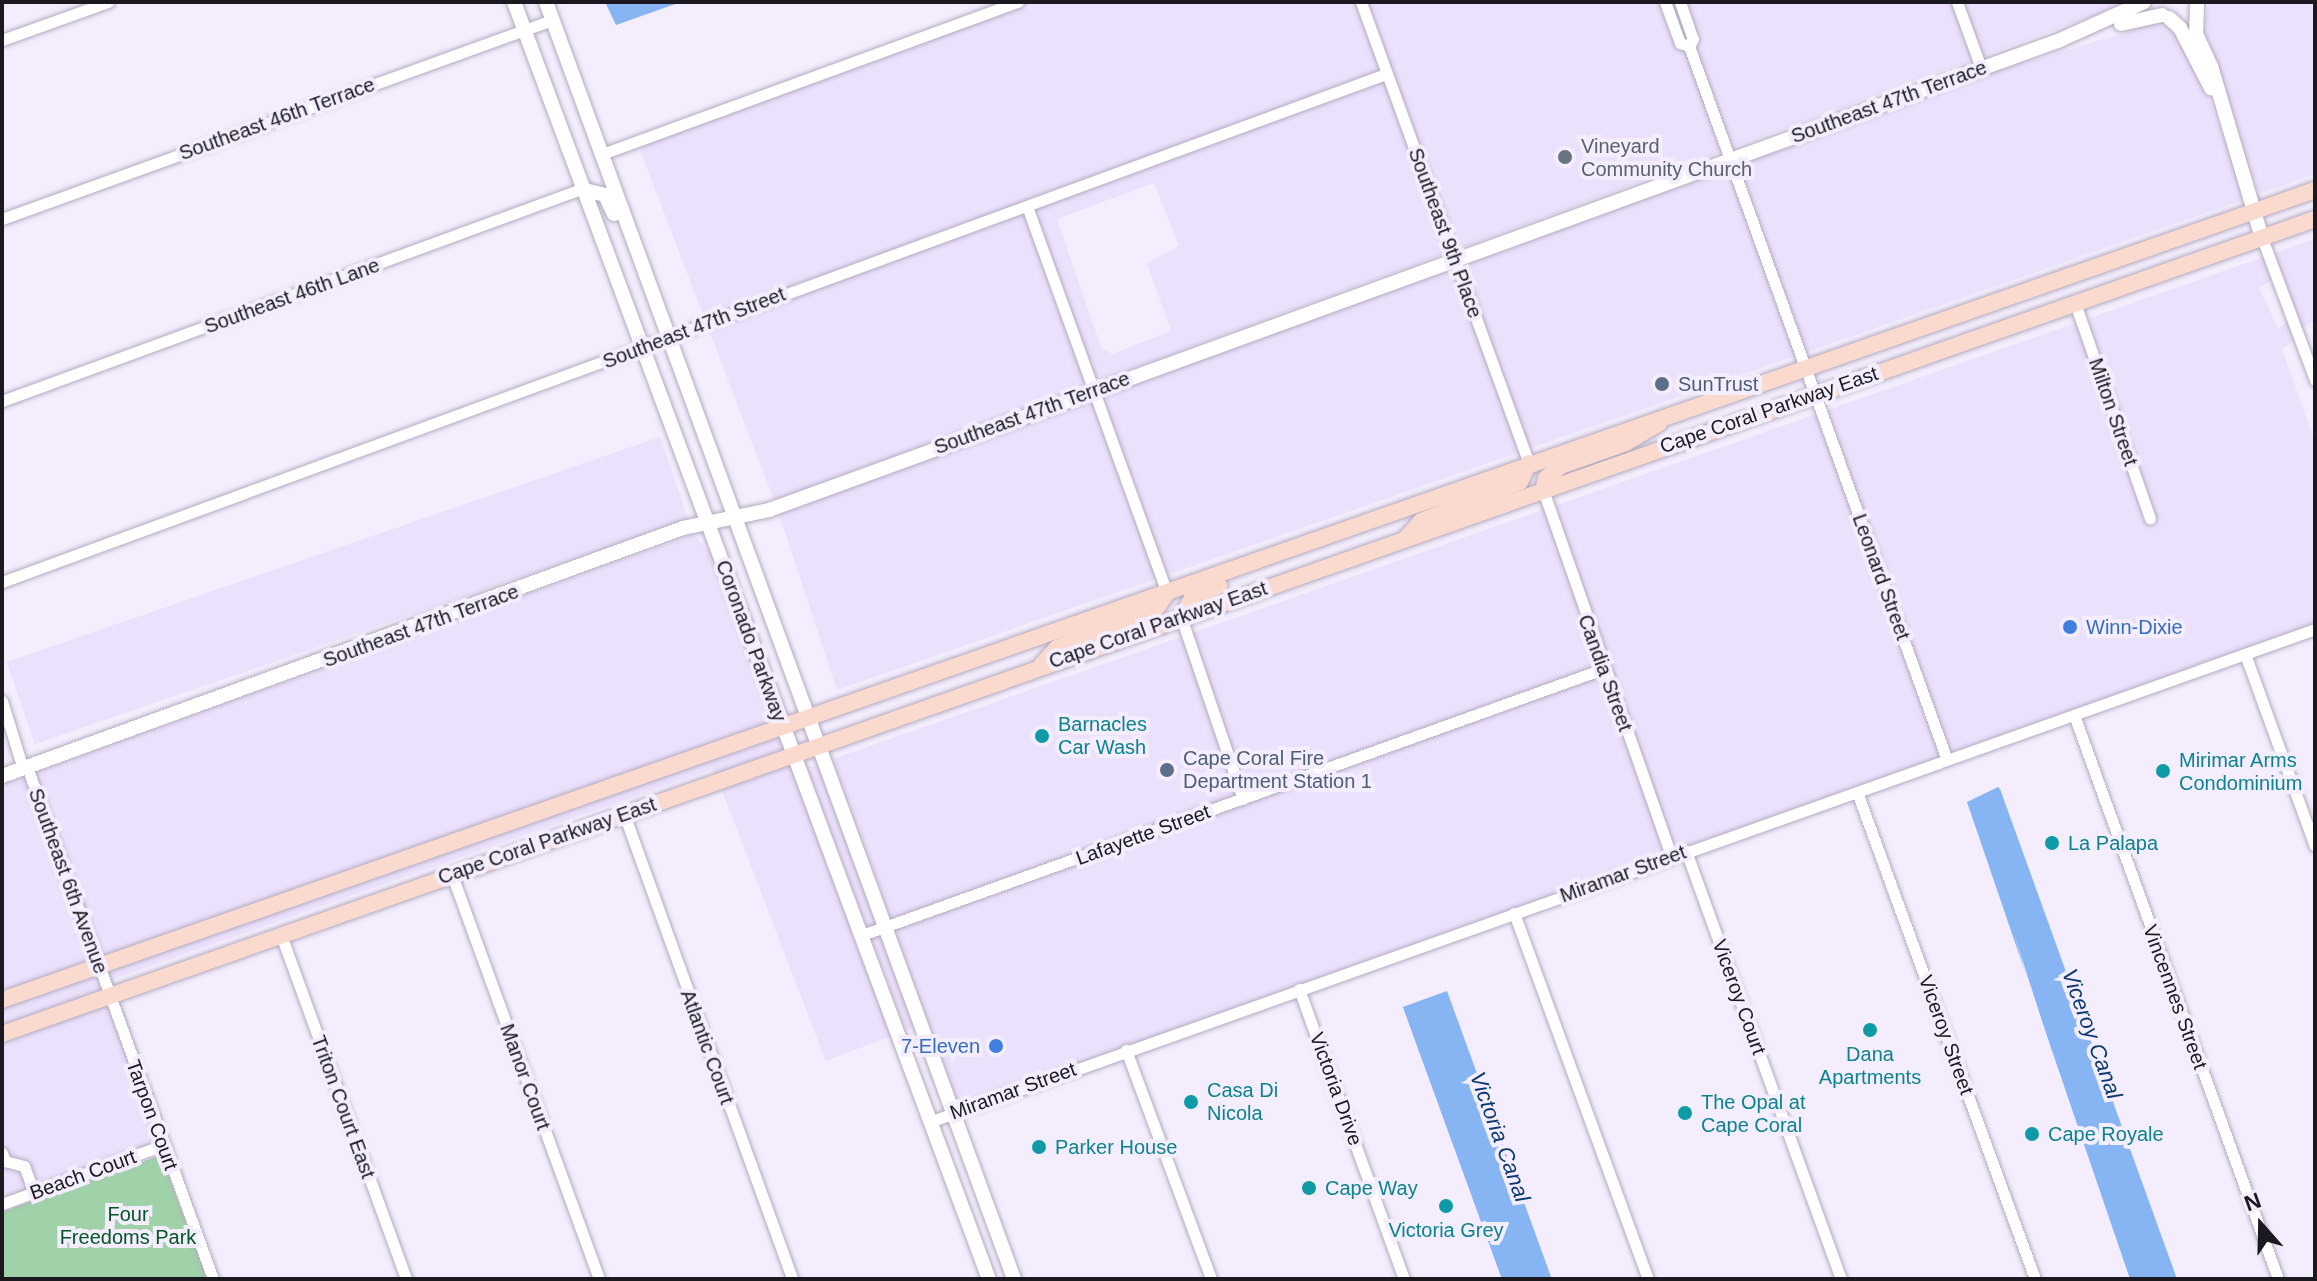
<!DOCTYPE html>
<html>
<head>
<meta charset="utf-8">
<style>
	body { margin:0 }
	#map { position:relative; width:2317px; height:1281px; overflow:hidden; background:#f3edfd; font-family:Arial,sans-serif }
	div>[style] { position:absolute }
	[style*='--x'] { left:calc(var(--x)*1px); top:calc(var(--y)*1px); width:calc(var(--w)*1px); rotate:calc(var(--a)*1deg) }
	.built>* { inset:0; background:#ece1fd; transform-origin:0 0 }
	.green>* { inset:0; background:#a0d2a9 }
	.water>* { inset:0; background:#87b5f4; transform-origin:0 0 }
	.pier>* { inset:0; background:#f3edfd }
	.roads { filter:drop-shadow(0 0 2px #b3abbf) drop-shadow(0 0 2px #b3abbf) }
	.minor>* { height:11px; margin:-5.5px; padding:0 5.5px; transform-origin:5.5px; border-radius:5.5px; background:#fff }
	.tertiary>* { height:14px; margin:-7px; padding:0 7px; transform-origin:7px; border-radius:7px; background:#fff }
	.primary>* { height:16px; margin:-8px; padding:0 8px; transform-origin:8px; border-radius:8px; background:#fadace }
	.dots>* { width:22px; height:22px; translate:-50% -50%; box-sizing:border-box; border:4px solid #f3edfd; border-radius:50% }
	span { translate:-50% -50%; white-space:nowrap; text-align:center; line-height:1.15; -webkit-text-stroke:8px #f3edfd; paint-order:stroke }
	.street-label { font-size:20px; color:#1b181f }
	.worship-label { font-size:20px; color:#5b616d }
	.left { translate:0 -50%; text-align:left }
	.service-label { font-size:20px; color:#4e5e75 }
	.shop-label { font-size:20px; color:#366cbe }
	.right { translate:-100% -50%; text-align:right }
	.culture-label { font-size:20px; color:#0d838f }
	.park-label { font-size:20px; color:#035624 }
	.water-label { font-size:22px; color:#0c3970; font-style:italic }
	.frame { position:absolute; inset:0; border:4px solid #1b181f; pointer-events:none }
	.north { position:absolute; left:2221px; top:1185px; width:80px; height:80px; -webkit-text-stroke:6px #f3edfd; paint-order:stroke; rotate:340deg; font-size:22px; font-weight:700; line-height:32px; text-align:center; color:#1b181f }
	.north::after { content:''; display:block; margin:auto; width:28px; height:36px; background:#1b181f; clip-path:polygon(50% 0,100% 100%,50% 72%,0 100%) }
</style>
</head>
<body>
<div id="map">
	<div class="built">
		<div style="clip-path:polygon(evenodd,1014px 2px,2130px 2px,774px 500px,635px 137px,1014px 2px,1154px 183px,1179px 246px,1147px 263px,1171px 331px,1112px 354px,1101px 347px,1057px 219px,1154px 183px)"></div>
		<div style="clip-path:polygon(2209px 2px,2315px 2px,2315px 174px,2259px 194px,2203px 32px)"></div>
		<div style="clip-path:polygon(2161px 22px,2174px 32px,2209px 98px,2246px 199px,837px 690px,779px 514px,1983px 75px)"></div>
		<div style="clip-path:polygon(evenodd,2315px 239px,2315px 321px,2302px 328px,2315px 364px,2315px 393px,2298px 347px,2292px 342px,2282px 349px,2315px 442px,2315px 630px,963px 1118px,833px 759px,2315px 239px,2274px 280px,2289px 321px,2278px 328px,2259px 287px,2274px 280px)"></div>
		<div style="left:660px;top:437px;width:87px;height:691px;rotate:71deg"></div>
		<div style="clip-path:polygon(694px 534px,710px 553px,774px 723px,2px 992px,2px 785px)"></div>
		<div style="clip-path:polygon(779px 737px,784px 749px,716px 774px,713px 769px,113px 979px,115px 986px,2px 1026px,2px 1008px)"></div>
		<div style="left:790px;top:764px;width:290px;height:73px;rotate:69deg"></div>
		<div style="clip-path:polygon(820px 764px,915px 1026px,906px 1030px,807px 768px)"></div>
		<div style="clip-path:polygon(120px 1000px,170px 1142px,2px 1205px,2px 1042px)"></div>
	</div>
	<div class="green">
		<div style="clip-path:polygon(161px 1155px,207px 1279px,2px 1279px,2px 1212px)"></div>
	</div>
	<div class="water">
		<div style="clip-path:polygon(605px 2px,681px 2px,616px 25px)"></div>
		<div style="clip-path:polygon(1998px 787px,2000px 789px,2177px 1279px,2130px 1279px,1967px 802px)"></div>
		<div style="left:1447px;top:991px;width:306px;height:47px;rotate:70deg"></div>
	</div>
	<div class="pier">
		<div style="clip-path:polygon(2014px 934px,2051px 1049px,2044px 1051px,2045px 1040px)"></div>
	</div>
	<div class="roads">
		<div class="minor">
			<div style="--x:1361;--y:2;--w:491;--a:70"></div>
			<div style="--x:1665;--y:2;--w:44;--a:69.9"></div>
			<div style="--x:1680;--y:43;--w:9;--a:18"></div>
			<div style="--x:1680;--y:2;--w:39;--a:71"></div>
			<div style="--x:1693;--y:39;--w:8;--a:120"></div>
			<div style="--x:1689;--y:46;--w:759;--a:70.13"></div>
			<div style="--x:1957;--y:2;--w:70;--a:70"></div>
			<div style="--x:2;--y:40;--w:113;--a:-19.7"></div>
			<div style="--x:602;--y:154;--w:443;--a:-20.1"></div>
			<div style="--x:1028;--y:209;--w:408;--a:70.1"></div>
			<div style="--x:2;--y:219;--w:585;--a:-19.89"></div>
			<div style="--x:2262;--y:238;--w:152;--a:69.5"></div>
			<div style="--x:2076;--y:306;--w:225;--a:70.8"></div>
			<div style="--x:2;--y:401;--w:617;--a:-20.11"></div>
			<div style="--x:1543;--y:490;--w:388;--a:70.7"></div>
			<div style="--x:2;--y:582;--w:1474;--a:-20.16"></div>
			<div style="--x:1181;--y:617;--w:192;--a:71.2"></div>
			<div style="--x:2245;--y:654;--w:204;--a:70"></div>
			<div style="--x:2;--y:701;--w:71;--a:72.8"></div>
			<div style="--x:2074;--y:715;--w:600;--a:70.11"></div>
			<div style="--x:27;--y:767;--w:545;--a:70.03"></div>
			<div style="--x:1857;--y:792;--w:519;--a:69.92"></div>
			<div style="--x:624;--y:814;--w:494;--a:70.1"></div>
			<div style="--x:1686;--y:851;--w:455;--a:70.1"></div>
			<div style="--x:452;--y:875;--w:430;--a:70"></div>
			<div style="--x:1514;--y:913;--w:390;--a:69.9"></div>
			<div style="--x:281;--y:935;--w:366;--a:70"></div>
			<div style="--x:862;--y:935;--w:787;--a:-19.75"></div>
			<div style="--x:1299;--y:989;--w:308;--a:70.1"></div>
			<div style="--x:1126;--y:1050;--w:244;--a:69.6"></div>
			<div style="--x:932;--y:1121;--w:1468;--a:-19.58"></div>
			<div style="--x:2;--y:1153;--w:9;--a:69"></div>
			<div style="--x:5;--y:1161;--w:20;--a:15"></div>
			<div style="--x:24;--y:1166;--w:28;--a:69"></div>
			<div style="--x:2;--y:1204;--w:171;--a:-20.1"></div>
		</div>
		<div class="tertiary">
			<div style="--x:514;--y:2;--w:1362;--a:69.6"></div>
			<div style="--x:546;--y:2;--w:1360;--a:69.87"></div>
			<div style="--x:2197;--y:6;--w:28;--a:92"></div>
			<div style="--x:2196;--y:34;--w:35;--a:65"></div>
			<div style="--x:2211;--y:66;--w:179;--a:73.5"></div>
			<div style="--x:2169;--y:18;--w:15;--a:42"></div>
			<div style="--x:2180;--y:28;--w:68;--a:62.7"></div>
			<div style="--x:2121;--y:24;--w:42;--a:-12.4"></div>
			<div style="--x:581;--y:189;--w:25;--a:14"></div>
			<div style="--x:605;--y:195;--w:21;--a:65"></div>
			<div style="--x:2;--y:776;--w:725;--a:-20.01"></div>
			<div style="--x:683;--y:528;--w:88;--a:-11.8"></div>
			<div style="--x:769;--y:510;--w:1374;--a:-20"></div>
			<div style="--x:2060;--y:40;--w:92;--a:-24.3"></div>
		</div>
		<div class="primary">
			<div style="--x:1543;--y:490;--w:12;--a:-76"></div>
			<div style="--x:1546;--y:478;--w:19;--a:-39"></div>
			<div style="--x:1561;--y:466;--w:69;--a:-19.5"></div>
			<div style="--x:1626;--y:443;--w:39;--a:-31"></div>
			<div style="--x:1407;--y:537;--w:21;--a:-49"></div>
			<div style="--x:1421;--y:521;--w:106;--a:-21.5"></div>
			<div style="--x:1520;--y:482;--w:21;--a:-65"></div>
			<div style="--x:1181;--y:617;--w:22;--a:-60"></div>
			<div style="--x:1192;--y:598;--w:30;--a:-24"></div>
			<div style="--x:1042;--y:664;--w:22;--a:-47"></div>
			<div style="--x:1057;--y:648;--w:106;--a:-21.5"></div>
			<div style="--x:1156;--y:609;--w:19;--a:-55"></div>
			<div style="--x:2;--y:1000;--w:2451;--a:-19.3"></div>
			<div style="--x:2;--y:1034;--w:2452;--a:-19.41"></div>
		</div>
	</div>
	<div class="dots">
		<div style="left:1565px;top:157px;background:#6b7280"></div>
		<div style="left:1662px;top:384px;background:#5c6f8a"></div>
		<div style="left:2070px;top:627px;background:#3f7fe0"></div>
		<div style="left:1042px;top:736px;background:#0f9aa8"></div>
		<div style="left:1167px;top:770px;background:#5c6f8a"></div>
		<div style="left:2163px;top:771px;background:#0f9aa8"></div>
		<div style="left:2052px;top:843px;background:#0f9aa8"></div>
		<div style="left:1870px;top:1030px;background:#0f9aa8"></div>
		<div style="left:996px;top:1046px;background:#3f7fe0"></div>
		<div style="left:1191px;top:1102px;background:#0f9aa8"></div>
		<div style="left:1685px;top:1113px;background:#0f9aa8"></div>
		<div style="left:2032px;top:1134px;background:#0f9aa8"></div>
		<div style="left:1039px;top:1147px;background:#0f9aa8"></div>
		<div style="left:1309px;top:1188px;background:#0f9aa8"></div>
		<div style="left:1446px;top:1206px;background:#0f9aa8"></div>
	</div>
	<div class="street-label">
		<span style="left:1889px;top:102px;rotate:-20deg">Southeast 47th Terrace</span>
		<span style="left:277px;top:119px;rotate:-20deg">Southeast 46th Terrace</span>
		<span style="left:1445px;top:233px;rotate:70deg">Southeast 9th Place</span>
		<span style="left:292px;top:296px;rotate:-20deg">Southeast 46th Lane</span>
		<span style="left:694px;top:328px;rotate:-21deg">Southeast 47th Street</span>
		<span style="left:1769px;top:410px;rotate:-19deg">Cape Coral Parkway East</span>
		<span style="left:2113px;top:412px;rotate:71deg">Milton Street</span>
		<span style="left:1032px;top:413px;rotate:-20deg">Southeast 47th Terrace</span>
		<span style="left:1881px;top:577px;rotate:70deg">Leonard Street</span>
		<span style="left:1158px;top:625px;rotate:-19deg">Cape Coral Parkway East</span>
		<span style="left:421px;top:626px;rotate:-20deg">Southeast 47th Terrace</span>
		<span style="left:751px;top:641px;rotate:70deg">Coronado Parkway</span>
		<span style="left:1605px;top:673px;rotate:70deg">Candia Street</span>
		<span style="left:1143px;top:835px;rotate:-20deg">Lafayette Street</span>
		<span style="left:547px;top:841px;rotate:-19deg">Cape Coral Parkway East</span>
		<span style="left:1623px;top:874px;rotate:-20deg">Miramar Street</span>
		<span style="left:68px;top:881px;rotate:70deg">Southeast 6th Avenue</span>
		<span style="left:1739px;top:997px;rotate:70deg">Viceroy Court</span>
		<span style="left:2175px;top:997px;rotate:70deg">Vincennes Street</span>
		<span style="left:1946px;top:1035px;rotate:70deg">Viceroy Street</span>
		<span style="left:707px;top:1047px;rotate:70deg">Atlantic Court</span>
		<span style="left:525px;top:1077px;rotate:70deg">Manor Court</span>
		<span style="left:1336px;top:1089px;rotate:70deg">Victoria Drive</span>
		<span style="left:1013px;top:1091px;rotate:-20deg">Miramar Street</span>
		<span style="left:343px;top:1107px;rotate:70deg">Triton Court East</span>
		<span style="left:152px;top:1115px;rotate:70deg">Tarpon Court</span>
		<span style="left:83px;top:1175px;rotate:-20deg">Beach Court</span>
	</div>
	<div class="worship-label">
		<span class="left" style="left:1581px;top:158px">Vineyard<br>Community Church</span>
	</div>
	<div class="service-label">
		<span class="left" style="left:1678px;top:384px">SunTrust</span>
		<span class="left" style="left:1183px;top:770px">Cape Coral Fire<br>Department Station 1</span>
	</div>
	<div class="shop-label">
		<span class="left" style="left:2086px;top:627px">Winn-Dixie</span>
		<span class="right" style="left:980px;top:1046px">7-Eleven</span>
	</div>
	<div class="culture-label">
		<span class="left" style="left:1058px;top:736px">Barnacles<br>Car Wash</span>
		<span class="left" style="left:2179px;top:772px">Mirimar Arms<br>Condominium</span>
		<span class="left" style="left:2068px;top:843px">La Palapa</span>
		<span style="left:1870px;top:1066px">Dana<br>Apartments</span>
		<span class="left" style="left:1207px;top:1102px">Casa Di<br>Nicola</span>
		<span class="left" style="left:1701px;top:1114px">The Opal at<br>Cape Coral</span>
		<span class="left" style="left:2048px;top:1134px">Cape Royale</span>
		<span class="left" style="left:1055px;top:1147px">Parker House</span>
		<span class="left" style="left:1325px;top:1188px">Cape Way</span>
		<span style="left:1446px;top:1230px">Victoria Grey</span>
	</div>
	<div class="park-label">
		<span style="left:128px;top:1226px">Four<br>Freedoms Park</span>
	</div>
	<div class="water-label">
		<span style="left:2092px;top:1034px;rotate:70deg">Viceroy Canal</span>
		<span style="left:1500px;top:1137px;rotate:70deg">Victoria Canal</span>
	</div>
	<div class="frame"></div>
	<div class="north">N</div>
</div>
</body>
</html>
